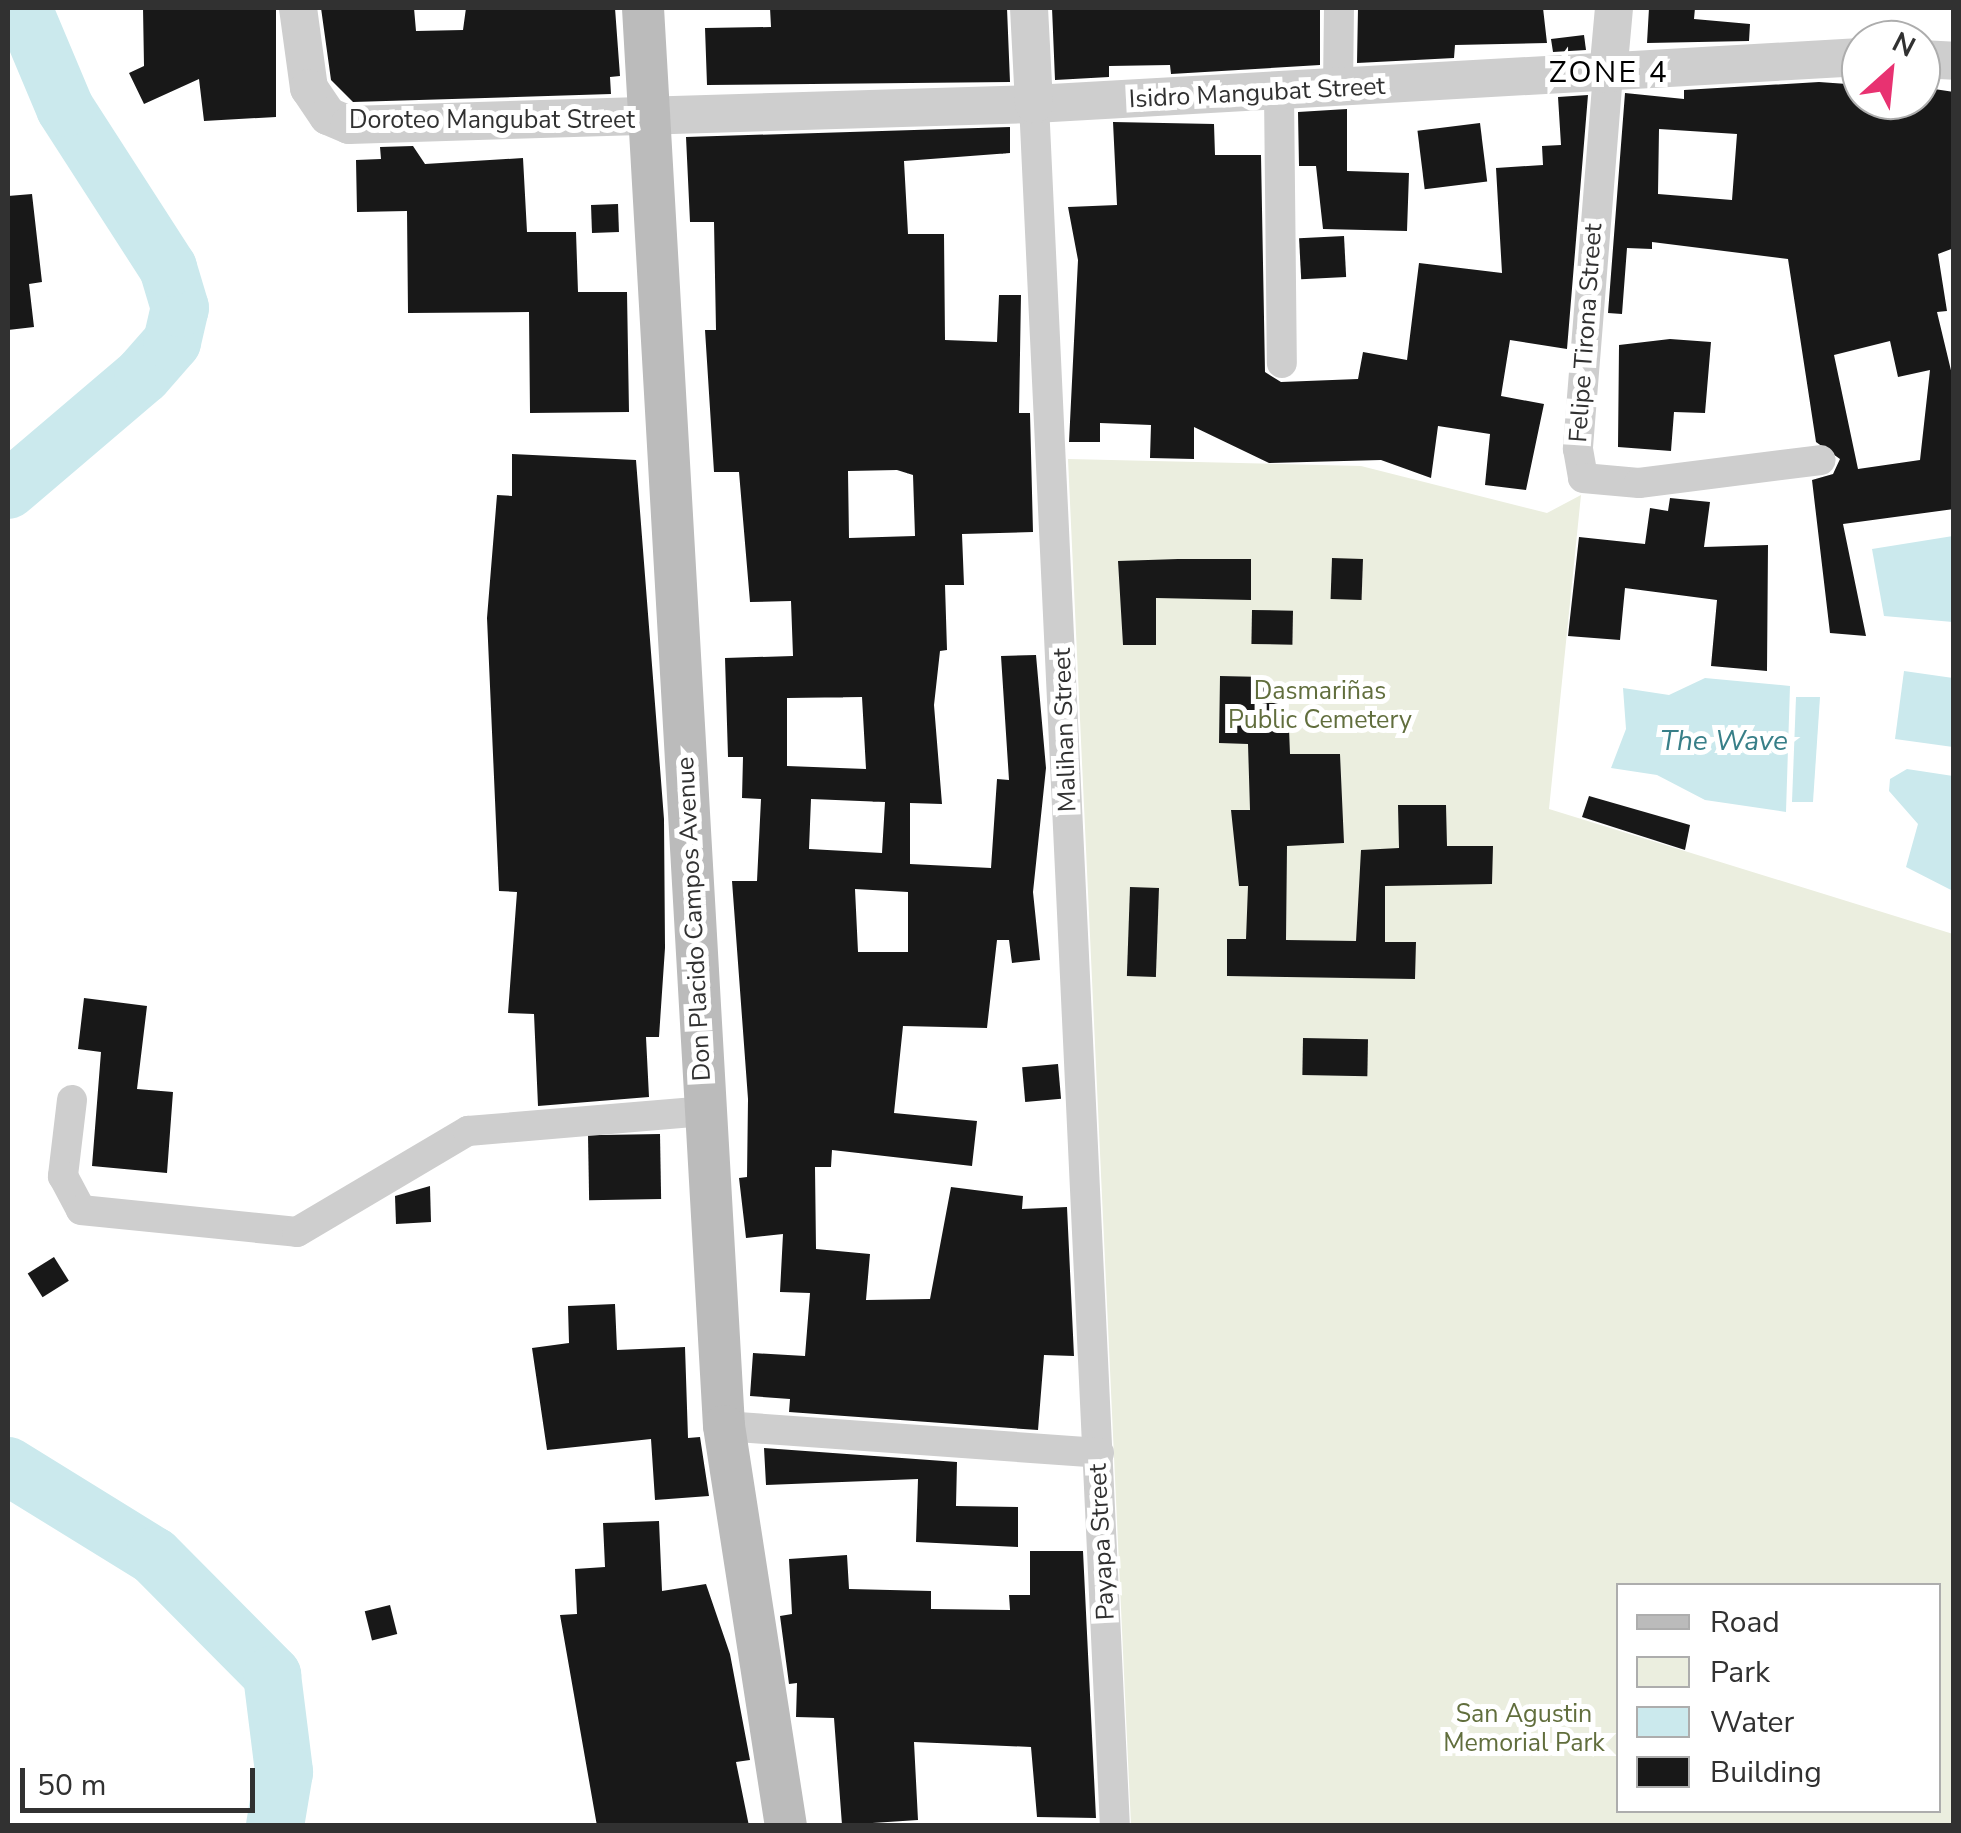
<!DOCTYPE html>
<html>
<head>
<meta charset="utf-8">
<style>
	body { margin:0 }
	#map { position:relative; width:1961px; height:1833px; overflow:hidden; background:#fff; font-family:"Nunito Sans",sans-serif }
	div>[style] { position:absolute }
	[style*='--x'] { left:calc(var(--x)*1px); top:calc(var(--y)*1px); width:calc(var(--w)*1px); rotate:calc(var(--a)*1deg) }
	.green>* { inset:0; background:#ebeedf }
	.water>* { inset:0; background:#cbe9ed }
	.river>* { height:58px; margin:-29px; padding:0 29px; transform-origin:29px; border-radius:29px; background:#cbe9ed }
	.building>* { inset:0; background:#181818; transform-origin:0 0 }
	.minor>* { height:30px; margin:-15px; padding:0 15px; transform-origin:15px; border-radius:15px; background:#cecece }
	.tertiary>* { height:38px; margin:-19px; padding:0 19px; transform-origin:19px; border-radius:19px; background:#cecece }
	.secondary>* { height:42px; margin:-21px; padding:0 21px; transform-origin:21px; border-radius:21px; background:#bbb }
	span { translate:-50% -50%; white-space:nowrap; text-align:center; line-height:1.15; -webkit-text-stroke:10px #fff; paint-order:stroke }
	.street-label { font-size:25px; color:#313131 }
	.park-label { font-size:25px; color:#616e3d }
	.water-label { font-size:28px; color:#387f88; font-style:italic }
	.quarter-label { font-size:30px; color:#000; letter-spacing:2.5px }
	.frame { position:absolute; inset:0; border:10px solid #313131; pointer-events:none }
	.legend { position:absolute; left:1616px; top:1583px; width:325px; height:230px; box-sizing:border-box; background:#fff; border:2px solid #adadad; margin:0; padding:12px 18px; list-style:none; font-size:30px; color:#313131 }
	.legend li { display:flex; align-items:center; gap:20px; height:50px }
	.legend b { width:50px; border:2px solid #adadad }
	.north { position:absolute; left:1841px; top:20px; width:100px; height:100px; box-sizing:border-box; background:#fff; border:2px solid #adadad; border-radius:50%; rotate:27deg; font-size:28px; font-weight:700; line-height:40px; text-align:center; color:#313131 }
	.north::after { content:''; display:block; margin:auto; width:35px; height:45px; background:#e83271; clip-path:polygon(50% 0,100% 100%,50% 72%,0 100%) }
	.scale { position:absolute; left:20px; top:1768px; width:235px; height:45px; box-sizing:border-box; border:5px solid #313131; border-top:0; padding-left:12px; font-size:30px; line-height:35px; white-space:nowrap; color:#313131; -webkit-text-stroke:8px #fff; paint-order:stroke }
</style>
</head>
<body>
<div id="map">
	<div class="green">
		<div style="clip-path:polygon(evenodd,1068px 459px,1361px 466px,1547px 513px,1581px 495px,1549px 809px,1953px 934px,1953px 1825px,1131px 1825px,1068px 459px,1618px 1586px,1938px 1586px,1938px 1810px,1618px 1810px,1618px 1586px)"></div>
	</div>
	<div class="water">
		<div style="clip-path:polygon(1953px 536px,1953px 622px,1884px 616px,1872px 549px)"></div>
		<div style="clip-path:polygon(1904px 671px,1953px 678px,1953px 747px,1895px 739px)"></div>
		<div style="clip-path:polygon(1705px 678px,1790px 686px,1786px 812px,1705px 800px,1657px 775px,1611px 768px,1626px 729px,1623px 688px,1669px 695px)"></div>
		<div style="clip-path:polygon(1796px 697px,1820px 697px,1813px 802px,1792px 802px)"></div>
		<div style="clip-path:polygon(1907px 769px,1953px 776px,1953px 891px,1906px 867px,1918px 824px,1889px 791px,1890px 779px)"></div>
	</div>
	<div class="river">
		<div style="--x:8;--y:490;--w:177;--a:-40.4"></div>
		<div style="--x:143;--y:375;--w:44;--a:-48.7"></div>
		<div style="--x:172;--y:342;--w:35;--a:-77"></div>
		<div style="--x:180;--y:308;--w:42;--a:-106.7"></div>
		<div style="--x:168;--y:268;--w:190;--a:-122.8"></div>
		<div style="--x:65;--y:108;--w:108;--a:-112.8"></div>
		<div style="--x:8;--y:1466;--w:172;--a:31.7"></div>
		<div style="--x:154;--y:1556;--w:168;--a:45.2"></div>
		<div style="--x:272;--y:1675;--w:98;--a:82.9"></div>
		<div style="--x:284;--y:1772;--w:55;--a:99.5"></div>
	</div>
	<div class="building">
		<div style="clip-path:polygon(143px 8px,276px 8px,276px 117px,204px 121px,199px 79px,144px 104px,129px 73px,144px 66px)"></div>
		<div style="clip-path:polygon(321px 8px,414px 8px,416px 31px,463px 30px,466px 8px,615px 8px,620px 76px,610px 77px,611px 94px,353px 102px,331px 80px)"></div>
		<div style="clip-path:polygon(770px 8px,1007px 8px,1010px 82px,707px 85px,705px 28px,771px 27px)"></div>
		<div style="clip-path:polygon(1052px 8px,1320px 8px,1320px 65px,1171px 74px,1170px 65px,1109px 66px,1109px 77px,1055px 80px)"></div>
		<div style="clip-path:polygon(1358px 8px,1543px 8px,1547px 43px,1455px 45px,1454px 58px,1357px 63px)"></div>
		<div style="clip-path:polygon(1649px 8px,1695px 8px,1694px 19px,1750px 24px,1749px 41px,1647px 43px)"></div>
		<div style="clip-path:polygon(1584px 35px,1586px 50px,1553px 52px,1551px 39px)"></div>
		<div style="clip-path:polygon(evenodd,1819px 82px,1861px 85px,1861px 100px,1921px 100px,1921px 87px,1954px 92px,1954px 248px,1938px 254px,1947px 311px,1937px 312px,1954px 383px,1954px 509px,1843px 524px,1866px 636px,1830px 633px,1812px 480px,1833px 474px,1840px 459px,1816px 442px,1788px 259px,1652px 242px,1652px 249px,1627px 248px,1622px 314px,1608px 313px,1625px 93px,1684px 99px,1684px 90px,1819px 82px,1659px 129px,1737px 134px,1732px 200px,1658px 194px,1659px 129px,1819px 82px,1890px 341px,1898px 377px,1930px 370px,1920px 460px,1858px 469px,1834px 355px,1890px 341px)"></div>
		<div style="clip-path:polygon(1588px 95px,1567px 349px,1510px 340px,1501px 396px,1544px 404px,1526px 490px,1485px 485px,1490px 434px,1438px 426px,1431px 478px,1381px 460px,1269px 463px,1194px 427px,1194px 459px,1150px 458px,1151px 425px,1100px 423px,1100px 442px,1069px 442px,1078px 260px,1068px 207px,1117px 205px,1113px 122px,1214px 124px,1215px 155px,1261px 155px,1265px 372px,1281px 382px,1358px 379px,1363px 352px,1407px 360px,1419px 263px,1502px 273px,1496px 168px,1543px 165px,1542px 146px,1561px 145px,1558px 97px)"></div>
		<div style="clip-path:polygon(1347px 109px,1347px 171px,1409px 173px,1407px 231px,1323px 229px,1316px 166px,1299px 166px,1298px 112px)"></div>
		<div style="left:1480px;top:123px;width:59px;height:63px;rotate:83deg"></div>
		<div style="clip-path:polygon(evenodd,1010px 127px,1010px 153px,904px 161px,908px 234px,944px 234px,945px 340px,997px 342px,999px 295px,1021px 295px,1019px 413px,1030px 413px,1033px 532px,962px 534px,964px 585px,945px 585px,947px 650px,940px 651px,934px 705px,942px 804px,910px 803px,910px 864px,991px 868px,997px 779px,1009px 780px,1001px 656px,1036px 655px,1046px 768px,1033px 892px,1040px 960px,1012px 963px,1009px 940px,997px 940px,987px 1028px,903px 1026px,894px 1113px,977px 1121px,972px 1166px,832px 1150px,831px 1167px,815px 1167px,816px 1249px,870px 1254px,866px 1300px,930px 1299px,951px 1187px,1023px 1196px,1022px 1209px,1067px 1207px,1074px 1356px,1044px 1355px,1038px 1430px,789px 1412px,790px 1399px,750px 1396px,753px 1353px,805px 1356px,810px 1293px,780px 1292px,783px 1234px,746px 1238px,739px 1178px,747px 1177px,748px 1099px,732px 881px,757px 881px,761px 799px,742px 798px,743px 757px,728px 757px,725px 658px,793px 656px,791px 601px,750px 602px,739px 472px,714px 472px,705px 330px,716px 330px,714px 222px,690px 222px,686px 137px,1010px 127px,897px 470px,913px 475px,915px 536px,849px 538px,848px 471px,897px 470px,1010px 127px,862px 697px,866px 769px,787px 766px,787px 698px,862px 697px,1010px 127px,811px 799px,885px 802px,882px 853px,809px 849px,811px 799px,1010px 127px,855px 889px,908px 892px,908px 952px,858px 952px,855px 889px)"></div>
		<div style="clip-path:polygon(413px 146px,425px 164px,523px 158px,527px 232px,576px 232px,578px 292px,627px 292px,629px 412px,530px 413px,529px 312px,408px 313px,407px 211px,357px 212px,356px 160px,381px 159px,380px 147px)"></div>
		<div style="clip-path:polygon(32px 194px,42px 282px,29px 284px,34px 327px,8px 330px,8px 196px)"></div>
		<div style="left:618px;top:204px;width:28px;height:27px;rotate:88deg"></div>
		<div style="left:1344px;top:236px;width:41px;height:45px;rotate:87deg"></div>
		<div style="clip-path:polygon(1670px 339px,1711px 342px,1705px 413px,1674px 412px,1671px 451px,1618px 447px,1619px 345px)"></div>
		<div style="clip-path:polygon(512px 454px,636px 460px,664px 819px,665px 948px,659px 1037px,646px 1037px,649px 1097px,538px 1106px,534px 1014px,508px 1013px,517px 892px,499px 891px,487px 618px,497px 495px,512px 496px)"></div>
		<div style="clip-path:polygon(1670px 498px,1710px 502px,1704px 547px,1768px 545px,1767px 671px,1711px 666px,1717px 600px,1625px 588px,1620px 640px,1568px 636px,1579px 537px,1645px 544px,1650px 508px,1668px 511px)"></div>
		<div style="left:1332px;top:558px;width:31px;height:41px;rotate:2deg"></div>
		<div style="clip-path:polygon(1178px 559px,1251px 559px,1251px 600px,1156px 598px,1156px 645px,1123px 645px,1118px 561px)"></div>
		<div style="left:1252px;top:610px;width:41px;height:34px;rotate:1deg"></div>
		<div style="clip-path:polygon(1220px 676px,1265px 677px,1265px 703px,1288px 703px,1290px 754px,1340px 754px,1344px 843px,1287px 846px,1286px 940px,1356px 941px,1361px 850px,1399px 848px,1398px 805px,1446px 805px,1447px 846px,1493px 846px,1492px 884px,1385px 886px,1385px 942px,1416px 942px,1415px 979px,1227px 976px,1227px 939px,1246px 939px,1248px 886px,1239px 886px,1231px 810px,1250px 810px,1248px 744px,1219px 743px)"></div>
		<div style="clip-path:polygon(1589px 796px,1690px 825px,1685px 850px,1582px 817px)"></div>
		<div style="left:1130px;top:887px;width:29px;height:89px;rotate:2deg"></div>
		<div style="clip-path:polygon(84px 998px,147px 1006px,137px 1089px,173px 1092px,167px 1173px,92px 1166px,101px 1052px,78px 1049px)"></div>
		<div style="left:1303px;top:1038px;width:65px;height:37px;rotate:1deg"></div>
		<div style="left:1058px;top:1064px;width:35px;height:36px;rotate:85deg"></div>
		<div style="left:660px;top:1134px;width:65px;height:72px;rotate:89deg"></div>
		<div style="clip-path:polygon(430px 1186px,431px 1222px,396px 1224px,395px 1196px)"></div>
		<div style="left:54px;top:1257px;width:28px;height:31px;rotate:58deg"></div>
		<div style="clip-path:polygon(615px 1304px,617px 1350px,685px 1347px,688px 1438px,700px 1437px,709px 1496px,655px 1500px,651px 1439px,547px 1450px,532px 1348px,569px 1343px,568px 1306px)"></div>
		<div style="clip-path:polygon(764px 1448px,957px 1462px,956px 1506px,1018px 1507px,1018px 1547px,916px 1542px,918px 1479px,766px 1485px)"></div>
		<div style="clip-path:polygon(659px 1521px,662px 1591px,706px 1584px,730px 1654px,750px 1760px,736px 1762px,749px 1826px,597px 1826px,560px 1615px,577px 1614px,575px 1569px,605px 1567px,603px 1523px)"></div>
		<div style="clip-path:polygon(1030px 1551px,1083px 1551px,1096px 1818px,1037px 1817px,1031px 1747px,914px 1742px,918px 1820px,842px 1825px,834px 1718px,796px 1717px,797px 1683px,789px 1684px,780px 1616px,792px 1614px,789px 1559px,847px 1555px,849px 1589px,931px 1591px,931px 1609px,1010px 1610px,1009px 1595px,1030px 1595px)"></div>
		<div style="left:390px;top:1605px;width:30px;height:26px;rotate:76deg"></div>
	</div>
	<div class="minor">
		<div style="--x:1608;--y:74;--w:376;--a:94.6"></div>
		<div style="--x:1578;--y:449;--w:29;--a:80"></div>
		<div style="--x:1583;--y:478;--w:56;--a:5.1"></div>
		<div style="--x:1639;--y:483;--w:183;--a:-7.2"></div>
		<div style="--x:1338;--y:89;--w:81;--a:-89.3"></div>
		<div style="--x:1279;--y:92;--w:271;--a:89.4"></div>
		<div style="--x:1034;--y:104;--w:1724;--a:87.31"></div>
		<div style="--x:72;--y:1100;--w:77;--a:96.8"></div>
		<div style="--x:63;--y:1176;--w:38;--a:62"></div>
		<div style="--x:81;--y:1210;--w:217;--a:5.8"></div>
		<div style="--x:297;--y:1232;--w:199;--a:-30.6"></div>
		<div style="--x:468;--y:1131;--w:237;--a:-4.8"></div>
		<div style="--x:724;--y:1426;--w:376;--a:4.1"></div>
	</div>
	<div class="tertiary">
		<div style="--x:298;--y:8;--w:81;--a:82.2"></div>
		<div style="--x:309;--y:88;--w:34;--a:56"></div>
		<div style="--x:328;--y:116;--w:23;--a:23"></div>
		<div style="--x:349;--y:125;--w:685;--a:-1.76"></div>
		<div style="--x:1034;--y:104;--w:828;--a:-3.25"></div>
		<div style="--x:1029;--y:8;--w:96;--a:87"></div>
		<div style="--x:1921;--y:59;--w:33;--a:3"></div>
		<div style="--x:1608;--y:74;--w:66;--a:-84.8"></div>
	</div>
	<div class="secondary">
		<div style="--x:643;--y:8;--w:1420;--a:86.73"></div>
		<div style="--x:724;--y:1426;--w:405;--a:81.2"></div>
	</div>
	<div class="street-label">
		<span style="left:1257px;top:93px;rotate:-3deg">Isidro Mangubat Street</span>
		<span style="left:492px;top:120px">Doroteo Mangubat Street</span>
		<span style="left:1586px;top:333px;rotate:-86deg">Felipe Tirona Street</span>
		<span style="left:1065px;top:730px;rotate:-92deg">Malihan Street</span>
		<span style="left:694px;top:919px;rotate:-93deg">Don Placido Campos Avenue</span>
		<span style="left:1102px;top:1542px;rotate:-93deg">Payapa Street</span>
	</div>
	<div class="park-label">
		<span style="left:1320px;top:706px">Dasmariñas<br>Public Cemetery</span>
		<span style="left:1524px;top:1729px">San Agustin<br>Memorial Park</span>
	</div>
	<div class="water-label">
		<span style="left:1724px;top:741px">The Wave</span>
	</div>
	<div class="quarter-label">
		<span style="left:1609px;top:73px">ZONE 4</span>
	</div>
	<div class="frame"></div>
	<ul class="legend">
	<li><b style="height:12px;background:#bbb"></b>Road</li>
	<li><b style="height:28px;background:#ebeedf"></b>Park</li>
	<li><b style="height:28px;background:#cbe9ed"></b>Water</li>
	<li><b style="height:28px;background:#181818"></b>Building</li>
	</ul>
	<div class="north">N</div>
	<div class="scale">50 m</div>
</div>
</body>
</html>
